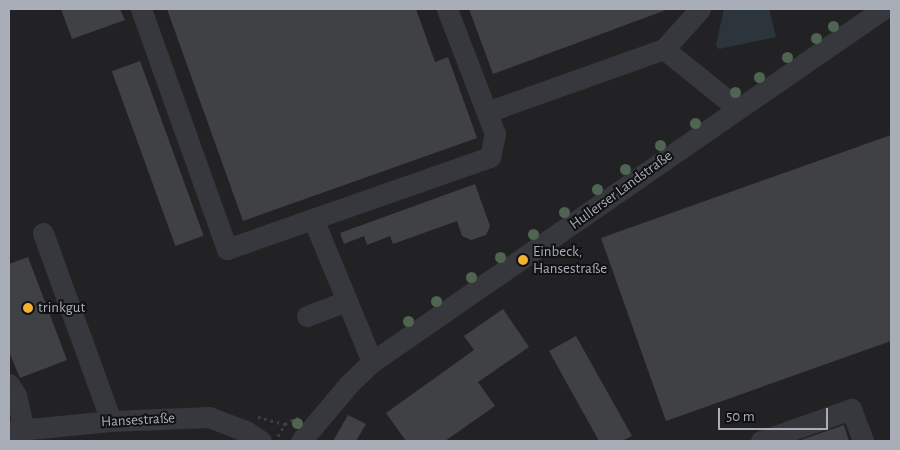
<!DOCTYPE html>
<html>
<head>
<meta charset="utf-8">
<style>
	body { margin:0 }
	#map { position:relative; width:900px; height:450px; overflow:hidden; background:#161618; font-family:"Alegreya Sans",sans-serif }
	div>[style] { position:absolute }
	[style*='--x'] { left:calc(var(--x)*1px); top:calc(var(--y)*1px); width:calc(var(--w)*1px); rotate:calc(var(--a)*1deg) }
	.built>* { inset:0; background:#222225; transform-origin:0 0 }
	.water>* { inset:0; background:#2c353c }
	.building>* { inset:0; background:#404145; transform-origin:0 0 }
	.path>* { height:2.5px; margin-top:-1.25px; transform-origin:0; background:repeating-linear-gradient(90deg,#3d3f44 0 2.5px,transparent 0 6.5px) }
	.minor>* { height:21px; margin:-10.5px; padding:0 10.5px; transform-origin:10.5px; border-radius:10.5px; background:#37383d }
	.trees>* { width:11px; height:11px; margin:-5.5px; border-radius:50%; background:#506452 }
	.dots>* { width:14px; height:14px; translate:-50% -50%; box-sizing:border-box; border:2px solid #111113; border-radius:50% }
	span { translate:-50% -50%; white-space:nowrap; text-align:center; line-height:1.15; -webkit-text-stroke:4px #111113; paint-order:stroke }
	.street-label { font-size:15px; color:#a8adb8 }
	.poi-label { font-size:15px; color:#a8adb8 }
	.left { translate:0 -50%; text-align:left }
	.frame { position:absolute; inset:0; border:10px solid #a8adb8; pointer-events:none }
	.scale { position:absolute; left:718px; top:408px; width:110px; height:22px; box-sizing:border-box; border:2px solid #a8adb8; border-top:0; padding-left:6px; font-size:15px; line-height:18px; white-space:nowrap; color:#a8adb8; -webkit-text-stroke:4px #111113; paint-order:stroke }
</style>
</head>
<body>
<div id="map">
	<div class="built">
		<div style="left:9px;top:9px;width:882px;height:432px"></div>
	</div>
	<div class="water">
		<div style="clip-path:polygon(724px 9px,769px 9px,776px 37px,719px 49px,716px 45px)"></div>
	</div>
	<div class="building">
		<div style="clip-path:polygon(61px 9px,120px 9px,125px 20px,72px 39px)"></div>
		<div style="clip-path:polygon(167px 9px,416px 9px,435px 62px,448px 57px,477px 138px,243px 221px)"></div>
		<div style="clip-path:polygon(469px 9px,666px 9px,666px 10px,493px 74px)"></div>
		<div style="left:140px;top:61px;width:186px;height:30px;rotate:70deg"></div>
		<div style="clip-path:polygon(891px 135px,891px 341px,666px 421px,601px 238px)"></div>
		<div style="clip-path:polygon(475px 184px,490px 226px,486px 235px,471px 240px,462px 236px,457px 221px,393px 244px,390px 236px,367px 245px,364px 236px,344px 244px,340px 233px)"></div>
		<div style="clip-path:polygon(28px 257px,67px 360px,20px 378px,9px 352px,9px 264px)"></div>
		<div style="clip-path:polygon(503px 309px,529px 347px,478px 382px,495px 406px,445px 441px,406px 441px,386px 413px,474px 350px,464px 336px)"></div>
		<div style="clip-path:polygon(576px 336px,632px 436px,622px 441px,599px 441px,549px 351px)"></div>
		<div style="clip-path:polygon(348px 415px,366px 424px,356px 441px,333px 441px)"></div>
		<div style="clip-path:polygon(844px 425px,849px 441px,798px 441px)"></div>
	</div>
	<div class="path">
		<div style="--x:258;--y:417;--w:28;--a:15"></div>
		<div style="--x:278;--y:436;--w:14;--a:-60"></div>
		<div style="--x:285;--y:424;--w:14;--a:-30"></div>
	</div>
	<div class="minor">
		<div style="--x:141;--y:9;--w:255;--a:70.3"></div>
		<div style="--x:227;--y:249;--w:279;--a:-19.3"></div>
		<div style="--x:490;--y:157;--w:24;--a:-78"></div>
		<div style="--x:495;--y:134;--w:134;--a:-111"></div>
		<div style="--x:664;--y:49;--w:92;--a:38.9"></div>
		<div style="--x:487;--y:112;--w:188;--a:-19.6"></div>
		<div style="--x:664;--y:49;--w:54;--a:-48"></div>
		<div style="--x:314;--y:221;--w:152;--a:67.6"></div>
		<div style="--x:43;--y:233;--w:200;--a:70.1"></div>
		<div style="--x:307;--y:316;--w:42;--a:-21"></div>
		<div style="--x:9;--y:384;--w:13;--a:58"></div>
		<div style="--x:16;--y:395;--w:36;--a:77"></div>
		<div style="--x:9;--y:431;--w:102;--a:-5.6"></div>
		<div style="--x:111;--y:421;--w:98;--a:-2.3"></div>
		<div style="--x:209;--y:417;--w:40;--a:21"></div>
		<div style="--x:246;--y:431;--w:18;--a:34"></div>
		<div style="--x:301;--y:441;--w:75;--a:-49.9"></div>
		<div style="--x:349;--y:384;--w:32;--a:-44"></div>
		<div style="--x:372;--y:362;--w:621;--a:-34.64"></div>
		<div style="--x:761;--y:441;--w:96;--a:-19.6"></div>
		<div style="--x:851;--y:409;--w:34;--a:69"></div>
	</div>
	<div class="trees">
		<div style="left:833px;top:26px"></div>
		<div style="left:816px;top:38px"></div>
		<div style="left:787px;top:57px"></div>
		<div style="left:759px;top:77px"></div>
		<div style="left:735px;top:92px"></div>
		<div style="left:695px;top:123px"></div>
		<div style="left:660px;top:145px"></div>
		<div style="left:625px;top:169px"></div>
		<div style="left:597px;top:189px"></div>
		<div style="left:564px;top:212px"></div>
		<div style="left:533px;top:234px"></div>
		<div style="left:500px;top:257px"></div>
		<div style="left:471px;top:277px"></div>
		<div style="left:436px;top:301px"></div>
		<div style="left:408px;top:321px"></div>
		<div style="left:297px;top:423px"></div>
	</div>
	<div class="dots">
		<div style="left:523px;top:260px;background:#f2b134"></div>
		<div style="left:28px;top:308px;background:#f2b134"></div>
	</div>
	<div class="street-label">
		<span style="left:621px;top:190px;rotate:-36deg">Hullerser Landstraße</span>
		<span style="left:138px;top:420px;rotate:-3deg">Hansestraße</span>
	</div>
	<div class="poi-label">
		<span class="left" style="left:533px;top:260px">Einbeck,<br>Hansestraße</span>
		<span class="left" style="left:38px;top:308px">trinkgut</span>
	</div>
	<div class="frame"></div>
	<div class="scale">50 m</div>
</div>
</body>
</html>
